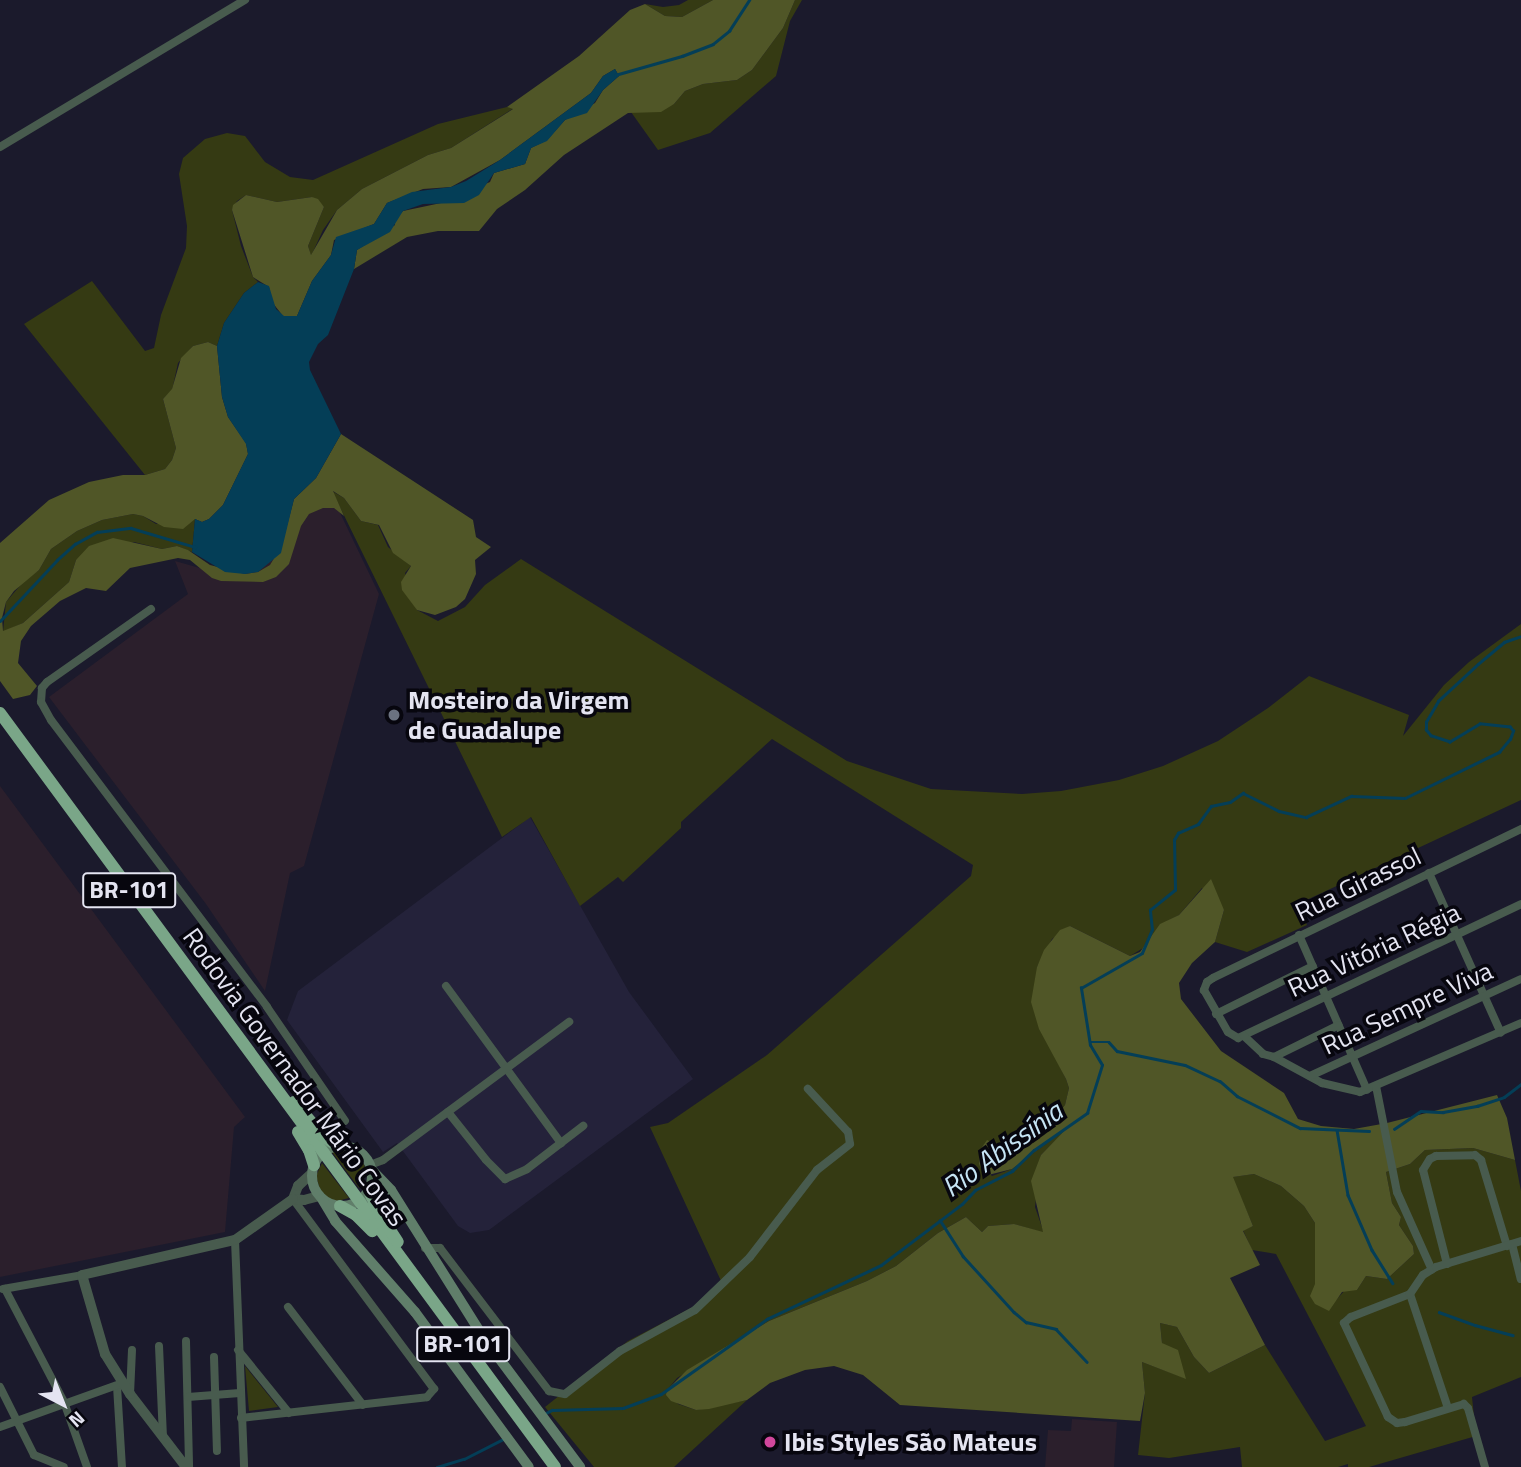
<!DOCTYPE html>
<html>
<head>
<meta charset="utf-8">
<style>
	body { margin:0 }
	#map { position:relative; width:1521px; height:1467px; overflow:hidden; background:#1b1a2c; font-family:"Titillium Web",sans-serif }
	div>[style] { position:absolute }
	[style*='--x'] { left:calc(var(--x)*1px); top:calc(var(--y)*1px); width:calc(var(--w)*1px); rotate:calc(var(--a)*1deg) }
	.built>* { inset:0; background:#24223a }
	.industrial>* { inset:0; background:#2b1f2c }
	.green>* { inset:0; background:#353a13 }
	.forest>* { inset:0; background:#505627 }
	.water>* { inset:0; background:#043e57 }
	.stream>* { height:2.5px; margin:-1.25px; padding:0 1.25px; transform-origin:1.25px; border-radius:1.25px; background:#043e57 }
	.minor>* { height:8px; margin:-4px; padding:0 4px; transform-origin:4px; border-radius:4px; background:#485b4e }
	.tertiary>* { height:10px; margin:-5px; padding:0 5px; transform-origin:5px; border-radius:5px; background:#485b4e }
	.secondary>* { height:10px; margin:-5px; padding:0 5px; transform-origin:5px; border-radius:5px; background:#607e6a }
	.secondary>.ring { margin:-5px; padding:0; box-sizing:content-box; background:none; border:10px solid #607e6a; border-radius:50% }
	.trunk>* { height:12px; margin:-6px; padding:0 6px; transform-origin:6px; border-radius:6px; background:#7aa688 }
	.dots>* { width:19px; height:19px; translate:-50% -50%; box-sizing:border-box; border:4px solid #07060e; border-radius:50% }
	span { translate:-50% -50%; white-space:nowrap; text-align:center; line-height:1.15; -webkit-text-stroke:7px #07060e; paint-order:stroke }
	.shield-label span { padding:2px 5px; background:#07060e; border:2px solid; border-radius:5px; -webkit-text-stroke-width:0 }
	.shield-label { font-size:24px; color:#e4e4f1; font-weight:700 }
	.poi-label { font-size:26px; color:#e4e4f1; font-weight:700 }
	.left { translate:0 -50%; text-align:left }
	.street-label { font-size:26px; color:#e4e4f1 }
	.water-label { font-size:28px; color:#c6e4f5; font-style:italic }
	.north { position:absolute; left:28px; top:1369px; width:70px; height:70px; -webkit-text-stroke:5px #07060e; paint-order:stroke; rotate:138deg; font-size:19px; font-weight:700; line-height:28px; text-align:center; color:#e4e4f1 }
	.north::after { content:''; display:block; margin:auto; width:24px; height:32px; background:#e4e4f1; clip-path:polygon(50% 0,100% 100%,50% 72%,0 100%) }
</style>
</head>
<body>
<div id="map">
	<div class="built">
		<div style="clip-path:polygon(530px 817px,629px 992px,693px 1079px,489px 1230px,470px 1233px,458px 1226px,397px 1143px,383px 1152px,287px 1020px,298px 991px)"></div>
	</div>
	<div class="industrial">
		<div style="clip-path:polygon(331px 494px,379px 594px,304px 866px,290px 873px,265px 991px,206px 904px,49px 697px,188px 594px,175px 561px,235px 578px,293px 507px)"></div>
		<div style="clip-path:polygon(0 786px,245px 1117px,234px 1127px,225px 1232px,0 1277px)"></div>
		<div style="clip-path:polygon(1072px 1419px,1117px 1422px,1114px 1467px,1045px 1467px,1048px 1430px,1071px 1431px)"></div>
	</div>
	<div class="green">
		<div style="clip-path:polygon(688px 0,713px 0,682px 17px,665px 16px,645px 4px,663px 7px,679px 5px)"></div>
		<div style="clip-path:polygon(795px 0,802px 0,790px 21px,776px 76px,710px 133px,658px 150px,631px 112px,674px 104px,685px 91px,703px 84px,737px 80px,752px 70px,783px 28px)"></div>
		<div style="clip-path:polygon(507px 107px,514px 108px,451px 148px,428px 155px,362px 189px,337px 210px,323px 230px,311px 256px,308px 246px,324px 207px,312px 197px,277px 202px,246px 195px,237px 201px,232px 210px,241px 246px,253px 277px,258px 282px,244px 293px,224px 323px,217px 346px,208px 342px,193px 346px,178px 363px,172px 390px,163px 399px,176px 448px,172px 460px,165px 469px,145px 475px,24px 324px,92px 281px,145px 351px,154px 348px,161px 315px,186px 248px,187px 226px,179px 174px,183px 158px,205px 139px,227px 133px,245px 136px,265px 162px,290px 177px,313px 180px,438px 124px)"></div>
		<div style="clip-path:polygon(332px 491px,344px 498px,361px 521px,378px 525px,388px 547px,411px 566px,405px 573px,417px 610px,438px 621px,465px 607px,485px 585px,521px 559px,847px 761px,931px 789px,1022px 794px,1061px 791px,1119px 780px,1163px 766px,1218px 741px,1268px 708px,1309px 676px,1409px 715px,1403px 736px,1444px 685px,1469px 662px,1521px 624px,1521px 800px,1298px 904px,1307px 925px,1247px 952px,1215px 942px,1224px 910px,1202px 888px,1179px 915px,1160px 925px,1148px 945px,1130px 956px,1070px 926px,1052px 939px,1037px 967px,1037px 1020px,1066px 1079px,1069px 1088px,1065px 1105px,1040px 1136px,1001px 1147px,987px 1141px,980px 1150px,979px 1164px,992px 1176px,1012px 1169px,1070px 1126px,1041px 1155px,1035px 1207px,1044px 1233px,1014px 1224px,988px 1226px,982px 1232px,966px 1217px,938px 1233px,896px 1266px,867px 1281px,769px 1321px,677px 1378px,668px 1389px,678px 1404px,696px 1410px,747px 1400px,674px 1467px,594px 1467px,545px 1407px,628px 1341px,693px 1307px,722px 1283px,650px 1127px,668px 1123px,767px 1055px,971px 876px,973px 865px,772px 739px,681px 822px,681px 828px,623px 882px,618px 877px,580px 906px,531px 817px,502px 837px)"></div>
		<div style="clip-path:polygon(133px 514px,143px 516px,156px 524px,195px 519px,192px 552px,177px 546px,162px 549px,134px 542px,76px 560px,69px 582px,23px 623px,3px 632px,6px 602px,24px 581px,39px 570px,51px 549px,77px 531px,102px 520px)"></div>
		<div style="clip-path:polygon(346px 1148px,359px 1155px,366px 1169px,359px 1188px,332px 1152px)"></div>
		<div style="clip-path:polygon(1473px 1148px,1515px 1160px,1521px 1191px,1521px 1377px,1472px 1397px,1476px 1436px,1369px 1467px,1348px 1467px,1348px 1464px,1338px 1467px,1242px 1467px,1240px 1447px,1169px 1458px,1138px 1455px,1145px 1393px,1142px 1362px,1185px 1378px,1162px 1343px,1160px 1323px,1177px 1327px,1194px 1357px,1209px 1373px,1265px 1345px,1325px 1441px,1366px 1426px,1276px 1254px,1252px 1250px,1243px 1230px,1253px 1226px,1232px 1177px,1254px 1174px,1281px 1186px,1304px 1206px,1315px 1223px,1315px 1284px,1336px 1300px,1346px 1289px,1357px 1290px,1366px 1276px,1387px 1279px,1414px 1254px,1413px 1246px,1399px 1225px,1401px 1217px,1392px 1203px,1386px 1172px,1410px 1164px,1425px 1150px)"></div>
		<div style="clip-path:polygon(322px 1163px,349px 1198px,333px 1202px,321px 1193px,316px 1176px)"></div>
		<div style="clip-path:polygon(245px 1366px,278px 1407px,249px 1411px)"></div>
	</div>
	<div class="forest">
		<div style="clip-path:polygon(713px 0,795px 0,783px 28px,752px 70px,737px 80px,703px 84px,685px 91px,674px 104px,661px 112px,628px 113px,564px 155px,525px 190px,497px 209px,479px 231px,438px 231px,407px 237px,354px 269px,357px 250px,395px 225px,395px 219px,403px 211px,441px 203px,490px 182px,494px 173px,525px 164px,531px 148px,547px 140px,565px 120px,595px 103px,603px 90px,619px 76px,615px 69px,603px 76px,591px 93px,500px 160px,451px 187px,423px 189px,387px 203px,374px 224px,334px 240px,331px 255px,312px 281px,297px 316px,283px 316px,272px 302px,269px 287px,253px 277px,232px 210px,233px 205px,246px 195px,277px 202px,312px 197px,318px 199px,324px 207px,308px 246px,311px 255px,337px 210px,362px 189px,428px 155px,451px 148px,513px 109px,507px 107px,579px 56px,630px 10px,645px 4px,665px 16px,682px 17px)"></div>
		<div style="clip-path:polygon(208px 342px,217px 346px,222px 397px,228px 417px,246px 443px,248px 454px,223px 505px,209px 519px,202px 522px,195px 519px,183px 529px,164px 527px,143px 516px,133px 514px,102px 520px,77px 531px,51px 549px,39px 570px,14px 591px,6px 602px,2px 618px,3px 631px,23px 623px,69px 582px,76px 560px,89px 546px,113px 538px,162px 549px,177px 546px,188px 550px,210px 565px,245px 574px,258px 572px,270px 565px,282px 545px,294px 499px,316px 478px,341px 434px,473px 520px,476px 537px,491px 547px,475px 560px,476px 574px,465px 599px,456px 607px,435px 615px,417px 610px,402px 590px,401px 582px,411px 566px,393px 553px,379px 525px,361px 521px,344px 498px,333px 491px,344px 516px,334px 508px,323px 508px,309px 514px,301px 526px,289px 564px,276px 577px,263px 582px,221px 581px,212px 578px,190px 560px,178px 558px,130px 568px,106px 591px,86px 588px,60px 601px,31px 626px,21px 641px,18px 663px,37px 686px,30px 695px,13px 699px,0 681px,0 543px,49px 500px,89px 482px,123px 475px,145px 475px,165px 469px,172px 460px,176px 448px,163px 399px,172px 389px,181px 358px,193px 346px)"></div>
		<div style="clip-path:polygon(1211px 879px,1224px 910px,1215px 942px,1192px 963px,1179px 983px,1181px 999px,1221px 1051px,1284px 1093px,1298px 1119px,1321px 1126px,1354px 1129px,1387px 1123px,1497px 1095px,1507px 1118px,1515px 1160px,1473px 1148px,1425px 1150px,1410px 1164px,1386px 1172px,1392px 1203px,1401px 1217px,1399px 1225px,1413px 1246px,1414px 1254px,1387px 1279px,1366px 1276px,1357px 1290px,1342px 1292px,1329px 1311px,1315px 1304px,1310px 1296px,1315px 1284px,1315px 1223px,1304px 1206px,1281px 1186px,1254px 1174px,1233px 1177px,1253px 1226px,1243px 1231px,1260px 1265px,1230px 1278px,1265px 1345px,1209px 1373px,1194px 1357px,1177px 1327px,1160px 1323px,1162px 1343px,1178px 1350px,1186px 1379px,1142px 1362px,1145px 1393px,1140px 1421px,900px 1405px,863px 1375px,834px 1366px,805px 1370px,770px 1383px,747px 1400px,709px 1409px,696px 1410px,671px 1401px,666px 1395px,667px 1390px,687px 1370px,769px 1321px,867px 1281px,896px 1266px,938px 1233px,966px 1217px,982px 1232px,988px 1226px,1014px 1224px,1043px 1232px,1031px 1181px,1041px 1155px,1068px 1127px,1012px 1169px,984px 1176px,979px 1164px,980px 1150px,987px 1140px,1001px 1147px,1040px 1136px,1065px 1105px,1069px 1088px,1066px 1079px,1039px 1029px,1031px 1002px,1037px 967px,1044px 950px,1060px 930px,1070px 926px,1130px 956px,1140px 952px,1160px 924px,1179px 915px)"></div>
	</div>
	<div class="water">
		<div style="clip-path:polygon(615px 69px,619px 76px,603px 90px,587px 113px,565px 120px,547px 141px,531px 148px,525px 164px,494px 173px,479px 195px,464px 203px,423px 204px,403px 211px,390px 232px,357px 250px,354px 269px,328px 335px,318px 344px,309px 362px,310px 370px,341px 434px,316px 478px,294px 499px,281px 553px,258px 572px,245px 574px,225px 572px,192px 552px,195px 519px,202px 522px,209px 519px,223px 505px,248px 454px,246px 444px,228px 417px,222px 397px,217px 346px,224px 323px,244px 293px,258px 282px,269px 286px,276px 309px,284px 316px,297px 316px,312px 281px,331px 255px,336px 237px,374px 224px,387px 203px,412px 192px,451px 187px,466px 181px,500px 160px,591px 93px,603px 76px)"></div>
	</div>
	<div class="stream">
		<div style="--x:615;--y:75;--w:70;--a:-15.8"></div>
		<div style="--x:682;--y:56;--w:33;--a:-21"></div>
		<div style="--x:713;--y:44;--w:21;--a:-39"></div>
		<div style="--x:729;--y:31;--w:37;--a:-57"></div>
		<div style="--x:0;--y:621;--w:83;--a:-46.9"></div>
		<div style="--x:57;--y:560;--w:24;--a:-42"></div>
		<div style="--x:75;--y:544;--w:25;--a:-29"></div>
		<div style="--x:97;--y:532;--w:34;--a:-7"></div>
		<div style="--x:131;--y:528;--w:67;--a:16.5"></div>
		<div style="--x:1091;--y:1042;--w:18;--a:0"></div>
		<div style="--x:1109;--y:1042;--w:12;--a:48"></div>
		<div style="--x:1117;--y:1051;--w:69;--a:11.6"></div>
		<div style="--x:1185;--y:1065;--w:38;--a:25"></div>
		<div style="--x:1220;--y:1081;--w:23;--a:41"></div>
		<div style="--x:1237;--y:1096;--w:71;--a:26.9"></div>
		<div style="--x:1300;--y:1128;--w:69;--a:2.5"></div>
		<div style="--x:1394;--y:1129;--w:32;--a:-34"></div>
		<div style="--x:1421;--y:1111;--w:22;--a:3"></div>
		<div style="--x:1443;--y:1112;--w:35;--a:-10"></div>
		<div style="--x:1477;--y:1106;--w:28;--a:-18"></div>
		<div style="--x:1504;--y:1097;--w:21;--a:-37"></div>
		<div style="--x:1337;--y:1130;--w:66;--a:80.4"></div>
		<div style="--x:1348;--y:1195;--w:60;--a:66.4"></div>
		<div style="--x:1372;--y:1250;--w:39;--a:58"></div>
		<div style="--x:940;--y:1220;--w:43;--a:57.4"></div>
		<div style="--x:963;--y:1256;--w:76;--a:47.7"></div>
		<div style="--x:1014;--y:1312;--w:16;--a:40"></div>
		<div style="--x:1026;--y:1322;--w:31;--a:13"></div>
		<div style="--x:1056;--y:1329;--w:45;--a:46.8"></div>
		<div style="--x:1439;--y:1312;--w:38;--a:20"></div>
		<div style="--x:1475;--y:1325;--w:39;--a:15"></div>
		<div style="--x:544;--y:1414;--w:9;--a:-27"></div>
		<div style="--x:552;--y:1410;--w:71;--a:-1.6"></div>
		<div style="--x:623;--y:1408;--w:40;--a:-20.2"></div>
		<div style="--x:661;--y:1394;--w:130;--a:-35.3"></div>
		<div style="--x:767;--y:1319;--w:126;--a:-25.3"></div>
		<div style="--x:881;--y:1265;--w:101;--a:-37"></div>
		<div style="--x:962;--y:1204;--w:19;--a:-47"></div>
		<div style="--x:975;--y:1190;--w:42;--a:-27.2"></div>
		<div style="--x:1012;--y:1171;--w:30;--a:-44"></div>
		<div style="--x:1034;--y:1150;--w:65;--a:-34.9"></div>
		<div style="--x:1087;--y:1113;--w:50;--a:-72.6"></div>
		<div style="--x:1102;--y:1065;--w:23;--a:-121"></div>
		<div style="--x:1090;--y:1045;--w:58;--a:-99"></div>
		<div style="--x:1081;--y:988;--w:70;--a:-29.8"></div>
		<div style="--x:1142;--y:953;--w:25;--a:-67"></div>
		<div style="--x:1152;--y:930;--w:20;--a:-96"></div>
		<div style="--x:1150;--y:910;--w:32;--a:-39"></div>
		<div style="--x:1175;--y:890;--w:50;--a:-91.1"></div>
		<div style="--x:1174;--y:840;--w:8;--a:-60"></div>
		<div style="--x:1178;--y:833;--w:22;--a:-24"></div>
		<div style="--x:1198;--y:824;--w:22;--a:-54"></div>
		<div style="--x:1211;--y:806;--w:19;--a:-12"></div>
		<div style="--x:1230;--y:802;--w:16;--a:-35"></div>
		<div style="--x:1243;--y:793;--w:40;--a:26.6"></div>
		<div style="--x:1279;--y:811;--w:28;--a:13"></div>
		<div style="--x:1306;--y:817;--w:50;--a:-25"></div>
		<div style="--x:1351;--y:796;--w:54;--a:2.1"></div>
		<div style="--x:1405;--y:798;--w:105;--a:-26.1"></div>
		<div style="--x:1499;--y:752;--w:17;--a:-50"></div>
		<div style="--x:1510;--y:739;--w:9;--a:-69"></div>
		<div style="--x:1513;--y:731;--w:5;--a:-127"></div>
		<div style="--x:1510;--y:727;--w:30;--a:-174"></div>
		<div style="--x:1480;--y:724;--w:35;--a:149"></div>
		<div style="--x:1450;--y:742;--w:20;--a:-162"></div>
		<div style="--x:1431;--y:736;--w:8;--a:-130"></div>
		<div style="--x:1426;--y:730;--w:8;--a:-90"></div>
		<div style="--x:1426;--y:722;--w:24;--a:-60"></div>
		<div style="--x:1438;--y:701;--w:54;--a:-42.8"></div>
		<div style="--x:1478;--y:664;--w:34;--a:-40"></div>
		<div style="--x:1504;--y:642;--w:18;--a:-19"></div>
		<div style="--x:437;--y:1467;--w:28;--a:-17"></div>
		<div style="--x:464;--y:1459;--w:46;--a:-27.1"></div>
	</div>
	<div class="minor">
		<div style="--x:0;--y:147;--w:286;--a:-31"></div>
		<div style="--x:151;--y:609;--w:127;--a:144.9"></div>
		<div style="--x:47;--y:682;--w:8;--a:130"></div>
		<div style="--x:42;--y:688;--w:14;--a:94"></div>
		<div style="--x:41;--y:702;--w:21;--a:61"></div>
		<div style="--x:51;--y:720;--w:359;--a:53"></div>
		<div style="--x:267;--y:1007;--w:138;--a:55.6"></div>
		<div style="--x:1521;--y:829;--w:342;--a:154.2"></div>
		<div style="--x:1213;--y:978;--w:7;--a:146"></div>
		<div style="--x:1207;--y:982;--w:9;--a:111"></div>
		<div style="--x:1204;--y:990;--w:48;--a:60.3"></div>
		<div style="--x:1228;--y:1032;--w:12;--a:31"></div>
		<div style="--x:1238;--y:1038;--w:313;--a:-25.3"></div>
		<div style="--x:1429;--y:873;--w:175;--a:65.8"></div>
		<div style="--x:1299;--y:935;--w:169;--a:66.3"></div>
		<div style="--x:446;--y:986;--w:195;--a:53.8"></div>
		<div style="--x:1216;--y:1014;--w:108;--a:-26.3"></div>
		<div style="--x:1244;--y:1036;--w:26;--a:43"></div>
		<div style="--x:1263;--y:1054;--w:11;--a:15"></div>
		<div style="--x:1274;--y:1057;--w:55;--a:28.4"></div>
		<div style="--x:1322;--y:1083;--w:39;--a:13"></div>
		<div style="--x:1360;--y:1092;--w:175;--a:-23.2"></div>
		<div style="--x:1274;--y:1057;--w:72;--a:-26.2"></div>
		<div style="--x:1310;--y:1076;--w:232;--a:-24.7"></div>
		<div style="--x:1376;--y:1086;--w:108;--a:78.8"></div>
		<div style="--x:1397;--y:1192;--w:85;--a:65.8"></div>
		<div style="--x:448;--y:1112;--w:61;--a:51.6"></div>
		<div style="--x:486;--y:1160;--w:27;--a:45"></div>
		<div style="--x:505;--y:1179;--w:24;--a:-24"></div>
		<div style="--x:527;--y:1169;--w:71;--a:-37.5"></div>
		<div style="--x:370;--y:1165;--w:14;--a:-21"></div>
		<div style="--x:383;--y:1160;--w:232;--a:-36.6"></div>
		<div style="--x:235;--y:1240;--w:227;--a:87.7"></div>
		<div style="--x:1512;--y:1244;--w:36;--a:76"></div>
		<div style="--x:425;--y:1248;--w:15;--a:0"></div>
		<div style="--x:440;--y:1248;--w:180;--a:52.7"></div>
		<div style="--x:549;--y:1391;--w:16;--a:11"></div>
		<div style="--x:565;--y:1394;--w:70;--a:-38"></div>
		<div style="--x:620;--y:1351;--w:85;--a:-28.7"></div>
		<div style="--x:695;--y:1310;--w:76;--a:-43.9"></div>
		<div style="--x:750;--y:1257;--w:110;--a:-52.4"></div>
		<div style="--x:817;--y:1170;--w:42;--a:-38.2"></div>
		<div style="--x:850;--y:1144;--w:12;--a:-99"></div>
		<div style="--x:848;--y:1132;--w:59;--a:-132.9"></div>
		<div style="--x:1447;--y:1264;--w:97;--a:-104.3"></div>
		<div style="--x:1423;--y:1170;--w:13;--a:-58"></div>
		<div style="--x:1430;--y:1159;--w:7;--a:-27"></div>
		<div style="--x:1436;--y:1156;--w:39;--a:-1"></div>
		<div style="--x:1475;--y:1155;--w:8;--a:40"></div>
		<div style="--x:1481;--y:1160;--w:90;--a:73.2"></div>
		<div style="--x:3;--y:1289;--w:80;--a:-10"></div>
		<div style="--x:5;--y:1289;--w:127;--a:62.4"></div>
		<div style="--x:64;--y:1402;--w:69;--a:70.5"></div>
		<div style="--x:1410;--y:1294;--w:120;--a:71.6"></div>
		<div style="--x:288;--y:1307;--w:123;--a:52.6"></div>
		<div style="--x:186;--y:1341;--w:126;--a:88.6"></div>
		<div style="--x:159;--y:1346;--w:91;--a:87.5"></div>
		<div style="--x:238;--y:1350;--w:81;--a:51"></div>
		<div style="--x:214;--y:1357;--w:94;--a:88.2"></div>
		<div style="--x:117;--y:1386;--w:81;--a:86.5"></div>
		<div style="--x:0;--y:1387;--w:76;--a:63.4"></div>
		<div style="--x:34;--y:1455;--w:32;--a:22"></div>
		<div style="--x:130;--y:1394;--w:44;--a:-87.4"></div>
		<div style="--x:188;--y:1397;--w:52;--a:-4.4"></div>
		<div style="--x:241;--y:1418;--w:187;--a:-6.4"></div>
		<div style="--x:427;--y:1397;--w:11;--a:-49"></div>
		<div style="--x:434;--y:1389;--w:237;--a:-126.6"></div>
		<div style="--x:0;--y:1427;--w:131;--a:-19.7"></div>
		<div style="--x:1485;--y:1467;--w:61;--a:-106.1"></div>
		<div style="--x:1468;--y:1408;--w:6;--a:-135"></div>
		<div style="--x:1464;--y:1404;--w:62;--a:163"></div>
		<div style="--x:1405;--y:1422;--w:8;--a:173"></div>
		<div style="--x:1397;--y:1423;--w:11;--a:-146"></div>
		<div style="--x:1388;--y:1417;--w:104;--a:-115.1"></div>
		<div style="--x:1344;--y:1323;--w:9;--a:-41"></div>
		<div style="--x:1351;--y:1317;--w:63;--a:-21.3"></div>
		<div style="--x:1410;--y:1294;--w:23;--a:-56"></div>
		<div style="--x:1423;--y:1275;--w:15;--a:-32"></div>
		<div style="--x:1436;--y:1267;--w:89;--a:-17"></div>
	</div>
	<div class="tertiary">
		<div style="--x:293;--y:1199;--w:14;--a:-69"></div>
		<div style="--x:298;--y:1186;--w:19;--a:-43"></div>
		<div style="--x:293;--y:1199;--w:11;--a:5"></div>
		<div style="--x:304;--y:1200;--w:16;--a:-15"></div>
		<div style="--x:186;--y:1467;--w:92;--a:-127.5"></div>
		<div style="--x:130;--y:1394;--w:47;--a:-122"></div>
		<div style="--x:105;--y:1354;--w:82;--a:-106.2"></div>
		<div style="--x:82;--y:1275;--w:157;--a:-12.9"></div>
		<div style="--x:235;--y:1240;--w:71;--a:-35.3"></div>
	</div>
	<div class="secondary">
		<div class="ring" style="left:312px;top:1146px;width:50px;height:50px"></div>
		<div style="--x:371;--y:1169;--w:29;--a:46"></div>
		<div style="--x:391;--y:1190;--w:175;--a:57.9"></div>
		<div style="--x:484;--y:1338;--w:161;--a:53.3"></div>
		<div style="--x:322;--y:1199;--w:26;--a:59"></div>
		<div style="--x:335;--y:1221;--w:121;--a:48.7"></div>
		<div style="--x:415;--y:1312;--w:192;--a:53.7"></div>
	</div>
	<div class="trunk">
		<div style="--x:0;--y:713;--w:936;--a:53.64"></div>
		<div style="--x:294;--y:1102;--w:46;--a:49.4"></div>
		<div style="--x:324;--y:1137;--w:17;--a:33"></div>
		<div style="--x:298;--y:1132;--w:21;--a:59"></div>
		<div style="--x:309;--y:1150;--w:16;--a:72"></div>
		<div style="--x:369;--y:1190;--w:22;--a:68"></div>
		<div style="--x:377;--y:1210;--w:38;--a:57"></div>
		<div style="--x:340;--y:1206;--w:18;--a:29"></div>
		<div style="--x:356;--y:1215;--w:23;--a:45"></div>
	</div>
	<div class="dots">
		<div style="left:394px;top:715px;background:#6b7280"></div>
		<div style="left:770px;top:1442px;background:#d1479c"></div>
	</div>
	<div class="shield-label">
		<span style="left:129px;top:890px">BR-101</span>
		<span style="left:463px;top:1344px">BR-101</span>
	</div>
	<div class="poi-label">
		<span class="left" style="left:408px;top:715px">Mosteiro da Virgem<br>de Guadalupe</span>
		<span class="left" style="left:784px;top:1442px">Ibis Styles São Mateus</span>
	</div>
	<div class="street-label">
		<span style="left:1358px;top:884px;rotate:-26deg">Rua Girassol</span>
		<span style="left:1374px;top:950px;rotate:-25deg">Rua Vitória Régia</span>
		<span style="left:1407px;top:1008px;rotate:-25deg">Rua Sempre Viva</span>
		<span style="left:295px;top:1077px;rotate:54deg">Rodovia Governador Mário Covas</span>
	</div>
	<div class="water-label">
		<span style="left:1002px;top:1149px;rotate:-36deg">Rio Abissínia</span>
	</div>
	<div class="north">N</div>
</div>
</body>
</html>
